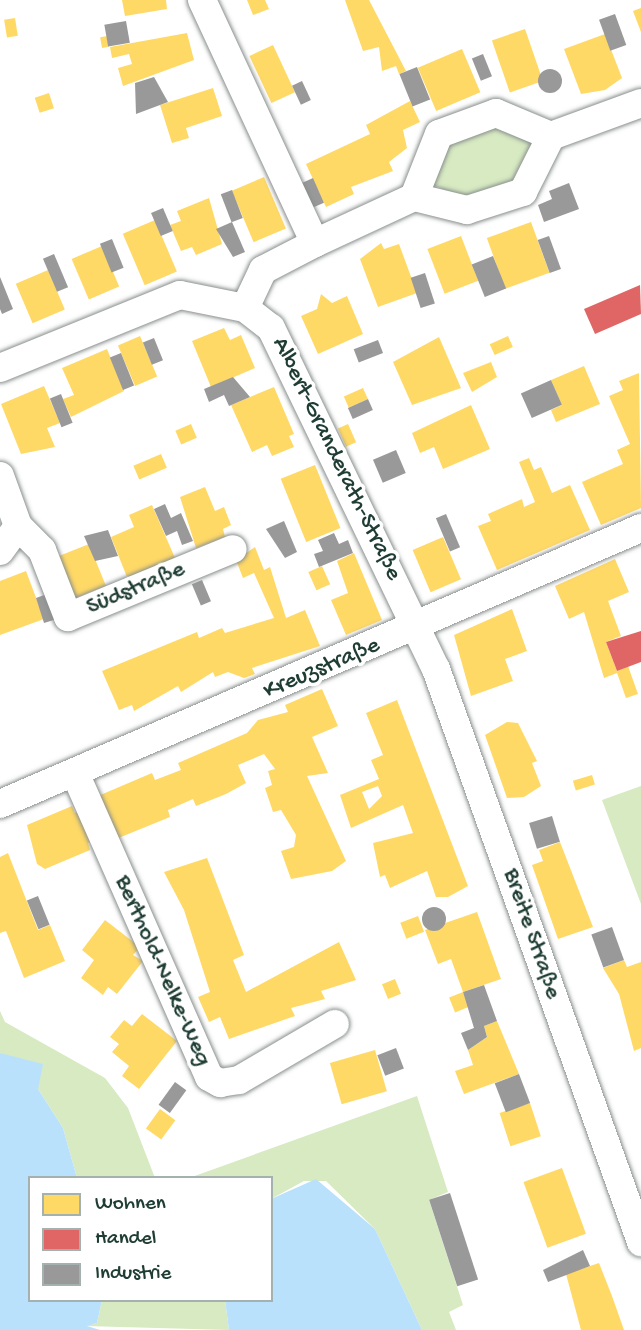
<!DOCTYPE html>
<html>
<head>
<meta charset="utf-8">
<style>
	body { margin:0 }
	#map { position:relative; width:641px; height:1330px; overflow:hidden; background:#fff; font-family:"Gochi Hand",sans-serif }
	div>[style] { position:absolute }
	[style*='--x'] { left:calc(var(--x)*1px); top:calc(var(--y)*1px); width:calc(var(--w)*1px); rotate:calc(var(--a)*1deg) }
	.green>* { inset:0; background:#d7eac2 }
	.water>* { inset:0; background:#bae1fc }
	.homes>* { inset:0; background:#ffd966; transform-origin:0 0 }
	.shops>* { inset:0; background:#e06666 }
	.industry>* { inset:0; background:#999; transform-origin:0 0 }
	.round { border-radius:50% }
	.roads { filter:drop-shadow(0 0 2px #898f8d) drop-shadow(0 0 2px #898f8d) }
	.street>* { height:28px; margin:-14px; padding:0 14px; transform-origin:14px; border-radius:14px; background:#fff }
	span { translate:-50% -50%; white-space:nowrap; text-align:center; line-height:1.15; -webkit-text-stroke:7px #fff; paint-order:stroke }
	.street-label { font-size:24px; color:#1f3d34 }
	.legend { position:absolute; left:28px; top:1176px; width:245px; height:126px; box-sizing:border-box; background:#fff; border:2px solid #a5b1ae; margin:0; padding:9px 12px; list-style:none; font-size:21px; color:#1f3d34 }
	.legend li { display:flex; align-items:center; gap:14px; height:35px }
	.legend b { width:35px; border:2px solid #a5b1ae }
</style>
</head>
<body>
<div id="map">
	<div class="green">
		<div style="clip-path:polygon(499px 126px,537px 143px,518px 181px,467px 200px,429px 183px,446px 144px)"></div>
		<div style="clip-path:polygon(641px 786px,641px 904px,602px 800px)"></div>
		<div style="clip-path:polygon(0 1011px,5px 1022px,105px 1078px,128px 1108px,155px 1178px,77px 1178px,63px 1128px,38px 1089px,38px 1074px,0 1053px)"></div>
		<div style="clip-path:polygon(417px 1096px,448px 1192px,429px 1200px,463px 1305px,449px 1312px,456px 1330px,422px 1330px,375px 1229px,326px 1181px,304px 1181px,271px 1199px,271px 1178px,189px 1178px)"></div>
		<div style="clip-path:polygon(102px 1300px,225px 1300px,229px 1330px,85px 1326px,97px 1323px)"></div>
	</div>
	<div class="water">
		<div style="clip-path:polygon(0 1053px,43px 1064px,38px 1089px,63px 1128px,77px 1178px,30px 1178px,30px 1300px,102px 1300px,97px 1323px,87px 1326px,100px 1330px,0 1330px)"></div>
		<div style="clip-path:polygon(316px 1179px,375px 1229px,422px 1330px,229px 1330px,225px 1300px,271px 1300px,271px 1199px)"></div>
	</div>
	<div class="homes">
		<div style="clip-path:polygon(122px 0,166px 0,167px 9px,125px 16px)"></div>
		<div style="clip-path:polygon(247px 0,265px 0,269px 9px,253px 15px)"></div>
		<div style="clip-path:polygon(345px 0,369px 0,406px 71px,399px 74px,396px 66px,382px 71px,379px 47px,363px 51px)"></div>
		<div style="clip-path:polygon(641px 8px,641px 32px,633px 11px)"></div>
		<div style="left:15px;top:18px;width:18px;height:11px;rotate:81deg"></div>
		<div style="left:525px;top:29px;width:55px;height:35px;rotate:71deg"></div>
		<div style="clip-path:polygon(187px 33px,194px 60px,123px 86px,118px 68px,132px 64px,129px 54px,112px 58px,110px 47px)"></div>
		<div style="clip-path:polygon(605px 34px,622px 78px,605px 90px,581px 94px,564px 49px)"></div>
		<div style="left:107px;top:36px;width:11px;height:7px;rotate:80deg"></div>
		<div style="left:273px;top:45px;width:52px;height:26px;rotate:65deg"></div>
		<div style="left:462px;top:49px;width:47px;height:48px;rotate:67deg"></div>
		<div style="clip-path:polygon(213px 88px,222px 116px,186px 128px,189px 138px,172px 143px,160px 105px)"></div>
		<div style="left:49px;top:93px;width:16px;height:15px;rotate:72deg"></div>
		<div style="clip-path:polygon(410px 101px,420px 122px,403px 130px,407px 148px,389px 162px,393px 171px,351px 187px,354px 194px,326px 207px,306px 164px,370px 134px,366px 125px)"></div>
		<div style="left:264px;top:177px;width:56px;height:35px;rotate:67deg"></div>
		<div style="clip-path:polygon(209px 198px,222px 244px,196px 255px,192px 247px,181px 251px,170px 225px,181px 221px,177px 211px)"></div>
		<div style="left:155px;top:220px;width:56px;height:35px;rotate:67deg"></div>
		<div style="left:531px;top:222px;width:54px;height:47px;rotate:70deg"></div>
		<div style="left:461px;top:236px;width:48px;height:36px;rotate:69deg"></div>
		<div style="clip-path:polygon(381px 243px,384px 249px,399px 244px,417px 293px,378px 307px,360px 259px)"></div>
		<div style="left:102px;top:246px;width:44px;height:33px;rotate:67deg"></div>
		<div style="left:48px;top:270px;width:43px;height:35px;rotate:67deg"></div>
		<div style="clip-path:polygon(321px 294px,332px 303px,347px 296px,363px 334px,318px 354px,301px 316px,317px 309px)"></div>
		<div style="clip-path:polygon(224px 328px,230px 340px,241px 335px,255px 368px,211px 387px,192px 341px)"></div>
		<div style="left:140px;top:336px;width:44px;height:24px;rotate:67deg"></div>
		<div style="left:508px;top:336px;width:12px;height:20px;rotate:66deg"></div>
		<div style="clip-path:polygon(439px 337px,461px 388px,412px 405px,393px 362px)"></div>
		<div style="clip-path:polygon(107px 349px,124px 391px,71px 417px,63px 399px,74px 395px,62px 368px)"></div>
		<div style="clip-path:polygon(491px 362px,497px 377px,472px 392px,463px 373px)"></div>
		<div style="clip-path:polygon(584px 366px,600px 404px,556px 422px,551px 410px,562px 405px,551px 380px)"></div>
		<div style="clip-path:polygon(639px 373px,641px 508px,601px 525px,582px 482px,623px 464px,617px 450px,630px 444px,609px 396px,623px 390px,619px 381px)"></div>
		<div style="clip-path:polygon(44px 386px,60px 423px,47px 428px,55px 447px,21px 454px,1px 404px)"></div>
		<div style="clip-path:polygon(274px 387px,294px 434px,289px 436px,294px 447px,272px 456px,267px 445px,252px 452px,231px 405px)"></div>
		<div style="left:363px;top:388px;width:12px;height:21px;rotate:66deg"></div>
		<div style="clip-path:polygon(471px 405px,490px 449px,443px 469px,434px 447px,420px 453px,412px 433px)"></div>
		<div style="left:191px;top:424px;width:15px;height:17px;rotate:67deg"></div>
		<div style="left:348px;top:424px;width:20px;height:11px;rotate:66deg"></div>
		<div style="left:161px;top:454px;width:15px;height:30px;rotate:67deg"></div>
		<div style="clip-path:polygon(529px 458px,534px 470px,541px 467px,552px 493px,570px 485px,590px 530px,497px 570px,478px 526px,491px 521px,488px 514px,522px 499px,524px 507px,535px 502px,519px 462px)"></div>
		<div style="left:315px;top:465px;width:68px;height:37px;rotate:68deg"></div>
		<div style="clip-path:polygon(205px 487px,215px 511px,224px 507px,231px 525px,223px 529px,225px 537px,196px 548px,180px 497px)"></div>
		<div style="clip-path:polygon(152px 505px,175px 558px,127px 577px,111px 537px,134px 527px,129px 515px)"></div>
		<div style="left:443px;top:537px;width:46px;height:33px;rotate:67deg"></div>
		<div style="left:89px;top:544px;width:45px;height:33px;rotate:68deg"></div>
		<div style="clip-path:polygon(255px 547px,264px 570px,270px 567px,286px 618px,305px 610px,320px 646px,252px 668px,255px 674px,244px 678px,228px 672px,215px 677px,213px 672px,181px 692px,178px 686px,134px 711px,132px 705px,119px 710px,102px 671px,197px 632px,199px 638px,222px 628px,225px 633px,274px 618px,254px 573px,243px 578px,236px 560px)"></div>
		<div style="clip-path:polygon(354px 553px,382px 620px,346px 635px,331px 600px,348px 593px,337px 561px)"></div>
		<div style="clip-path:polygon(615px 559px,629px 592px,608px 601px,621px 636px,606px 642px,617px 671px,628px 666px,638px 694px,626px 698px,617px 673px,604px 678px,584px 612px,569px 619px,555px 586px)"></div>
		<div style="left:322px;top:566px;width:20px;height:15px;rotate:66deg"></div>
		<div style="clip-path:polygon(26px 571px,44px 619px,0 635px,0 581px)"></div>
		<div style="clip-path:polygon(512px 609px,527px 651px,505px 659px,513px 681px,471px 696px,454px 635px)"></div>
		<div style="clip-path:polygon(322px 689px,338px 726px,312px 737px,328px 773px,307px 776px,346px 861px,332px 871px,291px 879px,281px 851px,294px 847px,296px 835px,281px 810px,273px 812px,265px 788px,272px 785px,268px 771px,275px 769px,264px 754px,238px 765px,246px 783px,226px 794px,196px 806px,193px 799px,168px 810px,170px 817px,116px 839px,113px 832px,88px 843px,90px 850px,45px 869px,37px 864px,27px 825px,72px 806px,75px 813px,101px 803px,98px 796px,152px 773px,155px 780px,181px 770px,178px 763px,247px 733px,258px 720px,288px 712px,285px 705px)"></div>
		<div style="clip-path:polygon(evenodd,397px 700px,468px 886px,448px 897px,436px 897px,427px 871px,390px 888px,385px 875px,380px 877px,373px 843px,413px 833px,403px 805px,351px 828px,340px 795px,379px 779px,371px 760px,383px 755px,366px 713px,397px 700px,378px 786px,382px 796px,369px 809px,362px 792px,378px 786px)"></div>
		<div style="clip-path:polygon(507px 722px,518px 723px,537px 761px,532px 763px,541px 786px,524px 797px,507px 798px,485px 735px)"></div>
		<div style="left:592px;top:775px;width:10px;height:20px;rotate:73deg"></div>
		<div style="clip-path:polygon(560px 842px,593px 927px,558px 939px,532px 865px,543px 861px,539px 850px)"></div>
		<div style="clip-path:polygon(8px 853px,38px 930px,50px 925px,65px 961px,24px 978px,6px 931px,0 933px,0 857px)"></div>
		<div style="clip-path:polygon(207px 858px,244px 955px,233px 960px,246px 992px,339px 942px,356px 980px,321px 991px,325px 999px,291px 1008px,295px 1016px,229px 1039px,220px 1017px,209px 1022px,198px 997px,210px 992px,184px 910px,164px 872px)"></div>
		<div style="clip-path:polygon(477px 912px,501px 979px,463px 992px,451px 959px,438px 964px,425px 930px)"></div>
		<div style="left:418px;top:916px;width:17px;height:19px;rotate:69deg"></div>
		<div style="clip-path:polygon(105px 920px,140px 947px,133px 955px,143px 961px,117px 994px,108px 987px,103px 995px,81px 978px,94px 960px,82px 950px)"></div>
		<div style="clip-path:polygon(624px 960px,627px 967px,641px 962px,641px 1048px,634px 1051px,619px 994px,603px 968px)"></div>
		<div style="left:395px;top:979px;width:16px;height:14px;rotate:68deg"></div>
		<div style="left:463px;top:992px;width:16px;height:15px;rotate:68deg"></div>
		<div style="clip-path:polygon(142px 1014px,177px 1041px,139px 1089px,122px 1076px,129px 1066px,112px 1052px,119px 1044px,110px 1037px,124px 1020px,132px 1026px)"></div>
		<div style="clip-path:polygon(497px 1021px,519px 1074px,464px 1094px,455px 1071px,473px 1065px,468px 1050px,487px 1037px,484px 1026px)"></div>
		<div style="left:375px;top:1050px;width:43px;height:47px;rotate:74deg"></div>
		<div style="left:530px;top:1103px;width:35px;height:32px;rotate:72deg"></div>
		<div style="left:160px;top:1109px;width:19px;height:24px;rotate:36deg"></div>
		<div style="left:562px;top:1168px;width:70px;height:41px;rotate:70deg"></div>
		<div style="clip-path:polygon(599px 1263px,612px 1296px,624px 1330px,581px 1330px,566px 1274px)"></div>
	</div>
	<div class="shops">
		<div style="clip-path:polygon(640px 285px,641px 314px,595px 334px,584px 309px)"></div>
		<div style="clip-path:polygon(641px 631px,641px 662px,617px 671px,606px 642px)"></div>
	</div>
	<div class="industry">
		<div style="left:615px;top:14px;width:33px;height:17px;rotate:70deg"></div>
		<div style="left:126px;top:21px;width:22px;height:22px;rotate:80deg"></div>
		<div style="left:483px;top:54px;width:24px;height:12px;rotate:68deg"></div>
		<div style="left:417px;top:67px;width:35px;height:19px;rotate:68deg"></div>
		<div class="round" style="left:538px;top:69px;width:24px;height:24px"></div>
		<div style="clip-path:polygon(154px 77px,168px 102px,136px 114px,135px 83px)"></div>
		<div style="left:302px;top:81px;width:21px;height:11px;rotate:65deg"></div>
		<div style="left:313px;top:178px;width:27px;height:17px;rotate:66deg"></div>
		<div style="clip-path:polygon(569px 183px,579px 209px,544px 222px,538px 205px,552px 199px,549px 191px)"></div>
		<div style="left:232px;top:190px;width:30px;height:12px;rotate:69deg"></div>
		<div style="left:163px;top:208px;width:25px;height:13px;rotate:67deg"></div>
		<div style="clip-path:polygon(232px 222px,245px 252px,233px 257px,216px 229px)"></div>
		<div style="left:549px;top:236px;width:35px;height:12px;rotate:70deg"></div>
		<div style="left:112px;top:239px;width:31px;height:13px;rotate:68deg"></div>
		<div style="left:54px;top:254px;width:36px;height:12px;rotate:67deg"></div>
		<div style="left:493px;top:256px;width:35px;height:23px;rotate:68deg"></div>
		<div style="left:425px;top:273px;width:32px;height:15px;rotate:72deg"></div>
		<div style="clip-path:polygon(0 277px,13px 309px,2px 314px,0 309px)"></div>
		<div style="left:154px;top:338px;width:24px;height:12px;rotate:68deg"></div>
		<div style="left:378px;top:340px;width:14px;height:26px;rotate:69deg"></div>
		<div style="left:121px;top:353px;width:35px;height:12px;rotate:68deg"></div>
		<div style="clip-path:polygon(233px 377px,250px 397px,229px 406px,224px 395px,209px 402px,204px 389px)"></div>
		<div style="left:551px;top:380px;width:27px;height:33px;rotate:66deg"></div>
		<div style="left:61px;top:394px;width:31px;height:12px;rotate:68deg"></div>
		<div style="left:368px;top:399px;width:12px;height:22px;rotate:66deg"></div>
		<div style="left:396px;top:450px;width:25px;height:25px;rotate:67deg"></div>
		<div style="clip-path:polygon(165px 504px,171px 518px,181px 513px,193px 541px,182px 545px,177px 531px,166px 536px,154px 509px)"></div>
		<div style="left:446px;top:514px;width:36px;height:11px;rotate:67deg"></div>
		<div style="clip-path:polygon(284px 521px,297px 552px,285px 558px,266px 529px)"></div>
		<div style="clip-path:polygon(108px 530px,118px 556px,95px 561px,84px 536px)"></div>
		<div style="clip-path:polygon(334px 533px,339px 544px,348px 540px,353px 553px,319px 567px,314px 554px,323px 551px,318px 540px)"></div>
		<div style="left:202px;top:580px;width:23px;height:11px;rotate:67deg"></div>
		<div style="clip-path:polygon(47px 594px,57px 619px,44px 623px,36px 598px)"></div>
		<div style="left:552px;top:816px;width:27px;height:24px;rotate:73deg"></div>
		<div style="left:38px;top:896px;width:31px;height:12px;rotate:68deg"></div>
		<div class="round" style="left:422px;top:907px;width:24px;height:24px"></div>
		<div style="left:612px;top:927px;width:35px;height:22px;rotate:70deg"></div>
		<div style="clip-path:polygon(484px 985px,497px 1021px,484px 1026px,487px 1037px,468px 1050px,461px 1033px,474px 1028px,463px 992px)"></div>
		<div style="left:396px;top:1048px;width:22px;height:20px;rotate:69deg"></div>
		<div style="left:519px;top:1074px;width:31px;height:26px;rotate:69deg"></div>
		<div style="left:175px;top:1082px;width:14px;height:28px;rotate:36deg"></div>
		<div style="left:450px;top:1193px;width:91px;height:22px;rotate:72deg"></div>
		<div style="clip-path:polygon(583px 1250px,590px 1266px,548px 1282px,543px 1270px)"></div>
	</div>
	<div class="roads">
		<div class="street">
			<div style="--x:202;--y:0;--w:268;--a:65.1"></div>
			<div style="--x:414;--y:197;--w:68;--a:-68.4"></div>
			<div style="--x:439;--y:134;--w:61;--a:-20.2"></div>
			<div style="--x:496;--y:113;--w:60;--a:22.7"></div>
			<div style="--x:245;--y:308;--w:42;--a:-64.7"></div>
			<div style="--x:263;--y:270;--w:59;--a:-27.4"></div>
			<div style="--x:315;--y:243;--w:109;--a:-24.9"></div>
			<div style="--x:414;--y:197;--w:55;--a:13.8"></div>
			<div style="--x:467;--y:210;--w:59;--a:-17.8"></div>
			<div style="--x:523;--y:192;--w:63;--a:-63.4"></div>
			<div style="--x:551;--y:136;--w:96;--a:-20.1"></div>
			<div style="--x:0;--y:368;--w:194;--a:-22.1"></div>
			<div style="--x:180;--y:295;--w:66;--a:11.3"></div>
			<div style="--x:245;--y:308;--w:33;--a:38"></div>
			<div style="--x:271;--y:328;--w:379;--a:64.2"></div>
			<div style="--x:436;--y:669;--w:609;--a:70.31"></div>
			<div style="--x:0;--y:476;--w:53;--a:70.2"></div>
			<div style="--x:18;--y:526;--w:34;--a:45"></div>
			<div style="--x:42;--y:550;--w:72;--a:68.8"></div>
			<div style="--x:68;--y:617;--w:178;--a:-22.4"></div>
			<div style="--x:0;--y:551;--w:31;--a:-54"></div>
			<div style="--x:75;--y:773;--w:332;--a:66.2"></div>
			<div style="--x:209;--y:1077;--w:13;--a:29"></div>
			<div style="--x:220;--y:1083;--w:19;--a:-9"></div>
			<div style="--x:239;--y:1080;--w:111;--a:-30.3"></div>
			<div style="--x:0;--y:804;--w:698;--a:-23.3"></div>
		</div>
	</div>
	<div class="street-label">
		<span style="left:336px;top:459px;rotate:64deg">Albert-Granderath-Straße</span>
		<span style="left:136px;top:589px;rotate:-23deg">Südstraße</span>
		<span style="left:322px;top:669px;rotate:-23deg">Kreuzstraße</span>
		<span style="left:531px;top:934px;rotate:71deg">Breite Straße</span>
		<span style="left:162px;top:971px;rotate:66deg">Berthold-Nelke-Weg</span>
	</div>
	<ul class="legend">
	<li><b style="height:19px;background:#ffd966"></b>Wohnen</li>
	<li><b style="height:19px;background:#e06666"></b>Handel</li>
	<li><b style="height:19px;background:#999"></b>Industrie</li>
	</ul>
</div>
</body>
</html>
